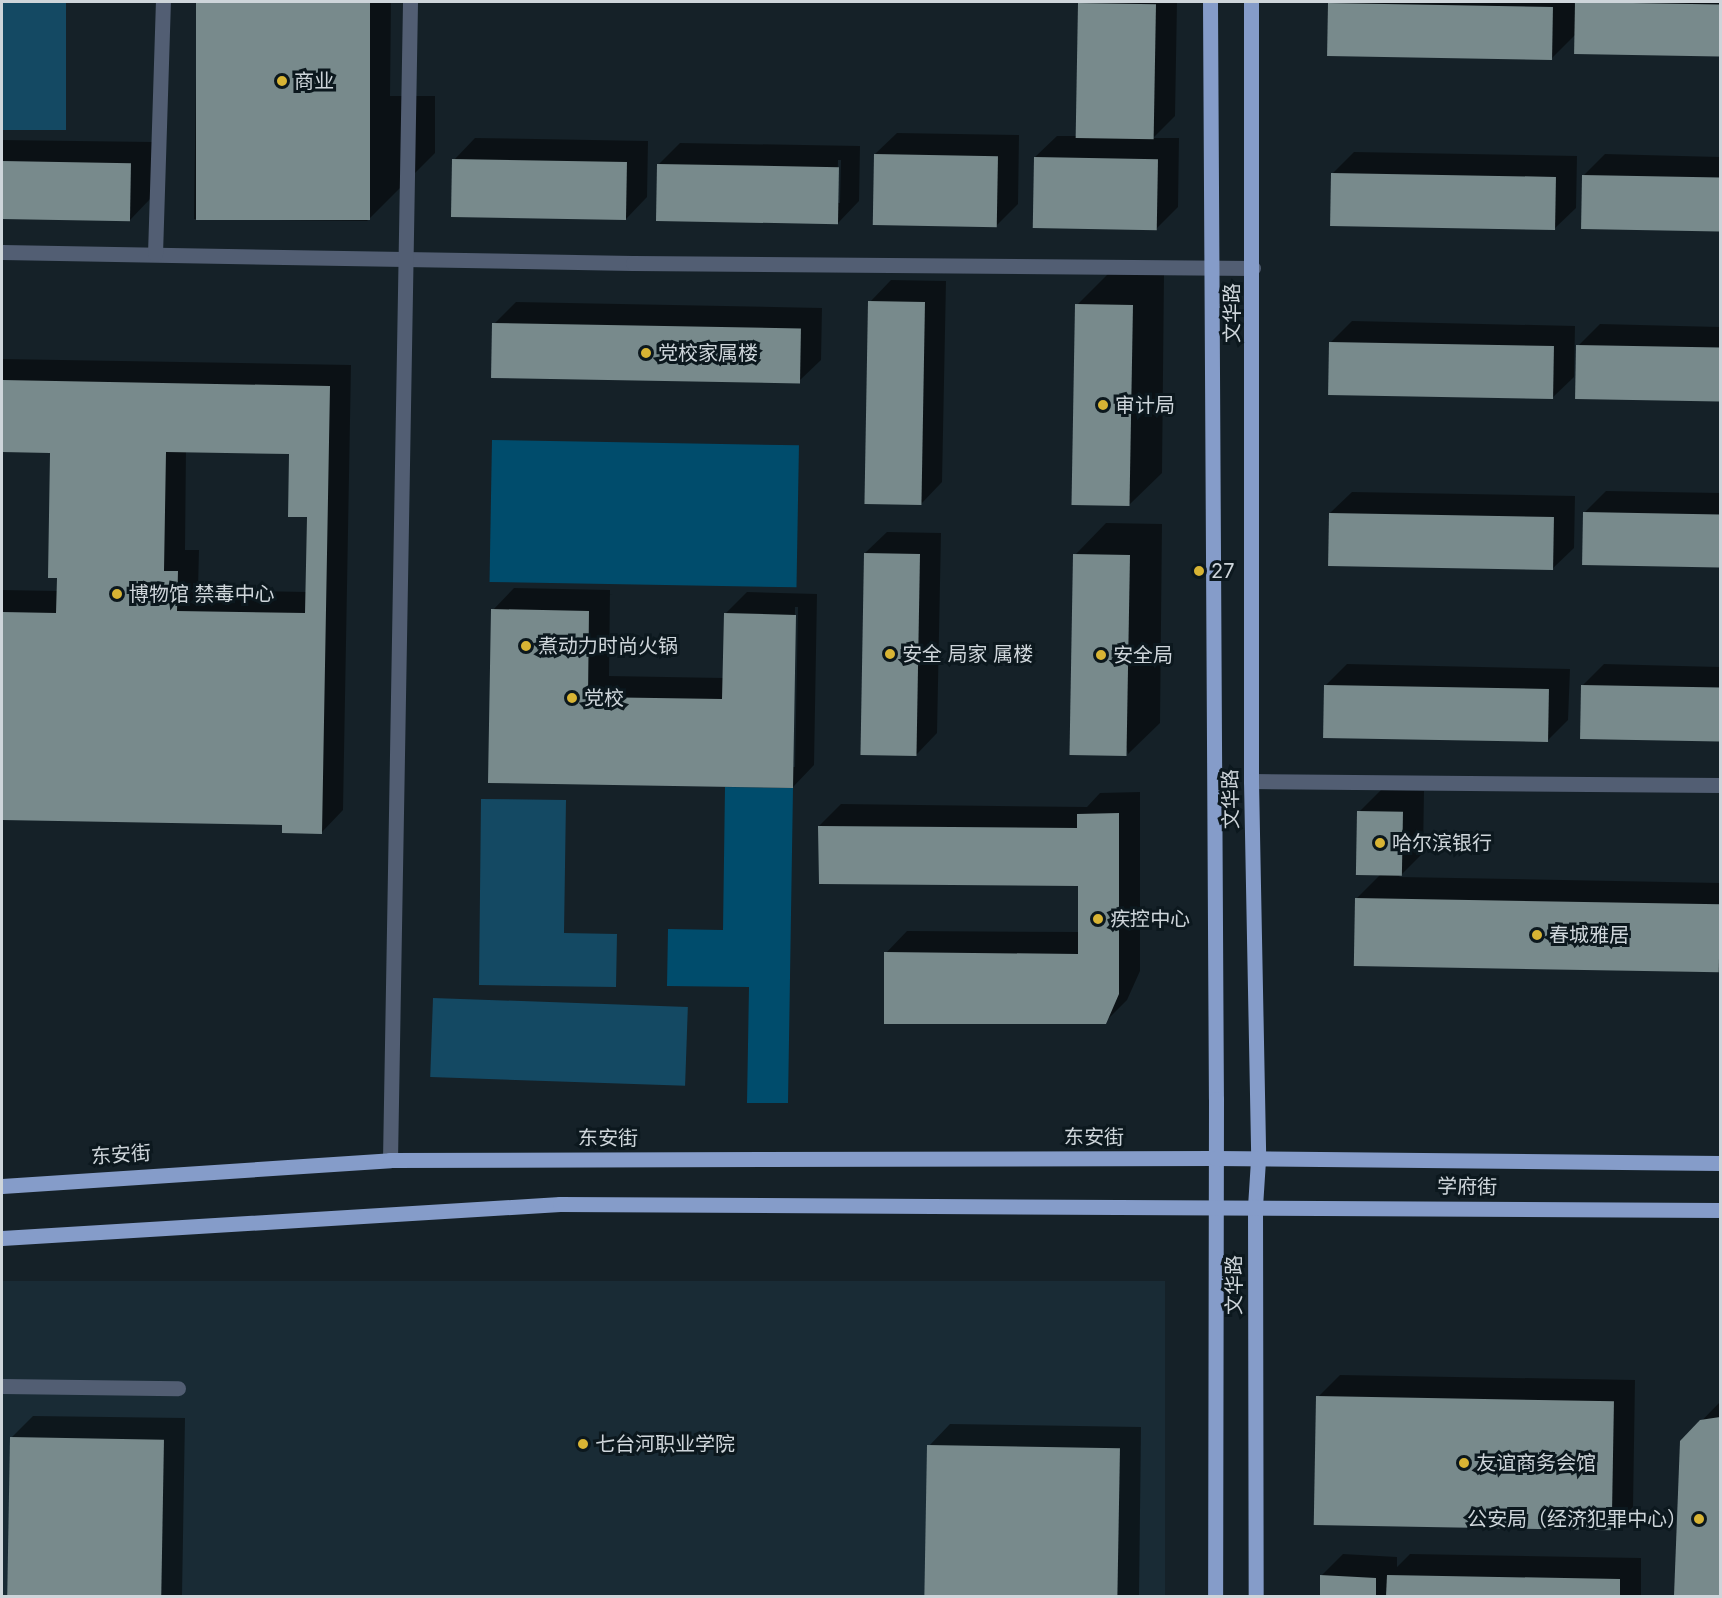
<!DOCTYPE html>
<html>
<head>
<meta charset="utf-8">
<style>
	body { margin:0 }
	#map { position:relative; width:1722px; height:1598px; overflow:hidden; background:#152128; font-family:Inter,"Noto Sans SC",sans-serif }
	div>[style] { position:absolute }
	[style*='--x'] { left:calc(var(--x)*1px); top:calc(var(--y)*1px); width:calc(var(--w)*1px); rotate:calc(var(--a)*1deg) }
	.built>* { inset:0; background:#192b35; transform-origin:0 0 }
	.green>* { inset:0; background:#144963; transform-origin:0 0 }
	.forest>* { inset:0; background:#004c6c; transform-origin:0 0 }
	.shadow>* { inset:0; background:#0007 }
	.building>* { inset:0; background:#788a8c; transform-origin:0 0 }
	.minor>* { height:15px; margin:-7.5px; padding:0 7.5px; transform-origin:7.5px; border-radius:7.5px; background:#525e73 }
	.major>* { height:15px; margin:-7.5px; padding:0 7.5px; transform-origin:7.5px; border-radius:7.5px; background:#859cc9 }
	.dots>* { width:16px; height:16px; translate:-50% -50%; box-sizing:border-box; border:3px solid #0c181e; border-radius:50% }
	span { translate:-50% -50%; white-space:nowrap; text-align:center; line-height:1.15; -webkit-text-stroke:6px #0c181e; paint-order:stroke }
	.poi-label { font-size:20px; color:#ced5da }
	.left { translate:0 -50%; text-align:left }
	.right { translate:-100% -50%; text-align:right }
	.street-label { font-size:20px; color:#ced5da }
	.frame { position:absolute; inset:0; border:3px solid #ced5da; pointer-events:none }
</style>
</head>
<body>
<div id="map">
	<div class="built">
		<div style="left:2px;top:1281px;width:1163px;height:315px"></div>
	</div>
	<div class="green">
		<div style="left:2px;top:2px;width:64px;height:128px"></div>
		<div style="clip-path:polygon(481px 799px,566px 800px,564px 933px,617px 934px,616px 987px,479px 985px)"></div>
		<div style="left:433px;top:998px;width:255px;height:79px;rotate:2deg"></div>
	</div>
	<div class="forest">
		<div style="left:492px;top:440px;width:307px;height:142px;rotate:1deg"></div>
		<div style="clip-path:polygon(725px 787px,793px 788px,788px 1103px,747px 1103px,749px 987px,667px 986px,668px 929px,723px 930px)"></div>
	</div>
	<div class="shadow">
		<div style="clip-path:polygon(197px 2px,391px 2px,390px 96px,435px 96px,435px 153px,367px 221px,194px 219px)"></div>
		<div style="clip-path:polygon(1082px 2px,1177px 2px,1175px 116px,1153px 138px,1179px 138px,1178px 207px,1156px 229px,1035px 157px,1057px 136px,1077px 136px,1079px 4px)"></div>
		<div style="clip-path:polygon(1332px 2px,1574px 2px,1574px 4px,1576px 2px,1720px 2px,1720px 56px,1575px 53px,1575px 35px,1551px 59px,1330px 3px)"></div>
		<div style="clip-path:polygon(897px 133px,1019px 135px,1018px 204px,997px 225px,875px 154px)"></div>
		<div style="clip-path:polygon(475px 138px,648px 141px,647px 197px,626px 219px,454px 160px)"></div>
		<div style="clip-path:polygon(2px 140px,152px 142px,151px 198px,130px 220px,2px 217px)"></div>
		<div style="clip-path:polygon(evenodd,680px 143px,860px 146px,859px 201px,838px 223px,658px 165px,680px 143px,838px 160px,841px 160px,840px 203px,837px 203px,838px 160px)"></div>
		<div style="clip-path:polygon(1354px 152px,1577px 156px,1576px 208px,1554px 229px,1333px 173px)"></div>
		<div style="clip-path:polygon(1605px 154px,1720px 157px,1720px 230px,1582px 227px,1583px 176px)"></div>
		<div style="clip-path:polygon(1109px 273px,1164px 274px,1162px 473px,1130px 504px,1077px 305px)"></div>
		<div style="clip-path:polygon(891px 280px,946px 281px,942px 482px,921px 504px,870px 302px)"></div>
		<div style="clip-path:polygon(516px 302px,822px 308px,821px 360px,799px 381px,494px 324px)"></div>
		<div style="clip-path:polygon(1352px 321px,1575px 326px,1574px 377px,1552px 398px,1331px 342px)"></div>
		<div style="clip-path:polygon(1600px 324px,1720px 327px,1720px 400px,1577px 397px,1578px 346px)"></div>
		<div style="clip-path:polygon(evenodd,2px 359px,351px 365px,343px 810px,322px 832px,284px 823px,2px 818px,2px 590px,58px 591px,51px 452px,2px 451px,2px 359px,186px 450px,290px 452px,308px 516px,307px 592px,198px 590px,199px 550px,185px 550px,186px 450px)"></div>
		<div style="clip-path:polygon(1606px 491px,1720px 493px,1720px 567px,1583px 564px,1584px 513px)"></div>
		<div style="clip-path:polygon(1352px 492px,1575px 496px,1574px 548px,1552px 569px,1330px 513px)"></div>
		<div style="clip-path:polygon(1106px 523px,1162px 524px,1160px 723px,1128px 754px,1075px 555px)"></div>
		<div style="clip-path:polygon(887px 532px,941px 533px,937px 733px,916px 755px,865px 553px)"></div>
		<div style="clip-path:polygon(evenodd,514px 588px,610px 590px,609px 676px,724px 678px,725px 614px,747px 592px,817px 594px,814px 765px,793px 787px,490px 782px,493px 610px,514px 588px,795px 607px,798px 607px,795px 767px,792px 767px,795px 607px)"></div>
		<div style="clip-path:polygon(1347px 664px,1570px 669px,1568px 720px,1547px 741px,1325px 686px)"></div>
		<div style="clip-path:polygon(1604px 664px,1720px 667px,1720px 740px,1581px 737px,1582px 686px)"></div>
		<div style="clip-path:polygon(1381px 790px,1424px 791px,1423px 853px,1399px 877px,1720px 883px,1720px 972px,1355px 965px,1357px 898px,1381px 874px,1359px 812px)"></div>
		<div style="clip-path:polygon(1140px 792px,1140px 971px,1127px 1000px,1105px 1022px,886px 953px,907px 931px,1079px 932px,1079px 884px,819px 826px,841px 804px,1087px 807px,1100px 793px)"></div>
		<div style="clip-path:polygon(1340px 1375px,1635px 1380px,1633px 1507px,1611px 1529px,1318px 1397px)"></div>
		<div style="clip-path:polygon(1720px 1402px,1720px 1596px,1676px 1596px,1681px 1442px)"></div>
		<div style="clip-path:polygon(33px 1416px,185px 1418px,182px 1596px,9px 1596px,12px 1437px)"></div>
		<div style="clip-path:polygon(950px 1424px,1141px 1427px,1139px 1596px,927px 1596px,929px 1446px)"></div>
		<div style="clip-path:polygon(1343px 1554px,1397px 1557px,1397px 1567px,1410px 1554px,1641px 1558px,1641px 1596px,1321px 1596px,1321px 1576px)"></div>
	</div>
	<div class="building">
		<div style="left:196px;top:2px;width:174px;height:218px"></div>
		<div style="left:1575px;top:2px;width:145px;height:52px;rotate:1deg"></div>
		<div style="left:1078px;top:3px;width:78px;height:135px;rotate:1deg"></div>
		<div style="left:1328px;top:3px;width:225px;height:53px;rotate:1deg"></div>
		<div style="left:874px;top:154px;width:124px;height:71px;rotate:1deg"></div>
		<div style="left:1034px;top:157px;width:124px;height:71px;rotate:1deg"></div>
		<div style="left:452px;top:159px;width:175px;height:58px;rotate:1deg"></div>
		<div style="left:2px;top:161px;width:129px;height:58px;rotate:1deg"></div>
		<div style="left:657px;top:164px;width:182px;height:57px;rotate:1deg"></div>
		<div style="left:1331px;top:173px;width:225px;height:53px;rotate:1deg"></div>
		<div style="left:1582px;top:175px;width:138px;height:54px;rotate:1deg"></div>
		<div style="left:868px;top:301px;width:57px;height:203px;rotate:1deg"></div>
		<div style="left:1075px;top:304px;width:58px;height:201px;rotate:1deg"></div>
		<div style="left:492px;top:323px;width:309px;height:55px;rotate:1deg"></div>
		<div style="left:1329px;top:342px;width:225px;height:53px;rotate:1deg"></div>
		<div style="left:1576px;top:345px;width:144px;height:54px;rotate:1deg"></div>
		<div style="clip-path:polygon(evenodd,2px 380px,330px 386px,322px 834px,282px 833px,282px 825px,2px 820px,2px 612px,56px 613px,57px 578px,48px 578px,50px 453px,2px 452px,2px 380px,166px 452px,289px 454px,288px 517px,307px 517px,305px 613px,177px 611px,178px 571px,164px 571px,166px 452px)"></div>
		<div style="left:1583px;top:512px;width:137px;height:53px;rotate:1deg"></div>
		<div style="left:1329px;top:513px;width:225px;height:53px;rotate:1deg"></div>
		<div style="left:864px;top:553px;width:56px;height:202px;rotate:1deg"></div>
		<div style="left:1073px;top:554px;width:57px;height:201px;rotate:1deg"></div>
		<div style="clip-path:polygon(491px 609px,589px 611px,588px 697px,722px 699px,724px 613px,796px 615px,793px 788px,488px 783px)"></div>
		<div style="left:1324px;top:685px;width:225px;height:53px;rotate:1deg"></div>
		<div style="left:1581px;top:685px;width:139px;height:54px;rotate:1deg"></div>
		<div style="left:1357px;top:811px;width:46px;height:64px;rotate:1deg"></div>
		<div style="clip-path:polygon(1119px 813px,1119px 994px,1106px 1024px,884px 1024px,884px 952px,1078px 954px,1078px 886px,819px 884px,818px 826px,1077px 828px,1077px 814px)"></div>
		<div style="left:1355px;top:898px;width:365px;height:68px;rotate:1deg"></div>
		<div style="left:1316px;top:1396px;width:298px;height:129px;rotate:1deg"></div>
		<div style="clip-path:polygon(1720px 1417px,1720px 1596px,1674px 1596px,1680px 1441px,1700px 1420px)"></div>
		<div style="left:10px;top:1437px;width:154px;height:159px;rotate:1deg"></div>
		<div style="left:927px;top:1445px;width:193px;height:151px;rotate:1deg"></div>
		<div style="clip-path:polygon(1320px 1575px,1376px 1578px,1376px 1596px,1320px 1596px)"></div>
		<div style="clip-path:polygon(1387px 1575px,1620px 1579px,1620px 1596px,1386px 1596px)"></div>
	</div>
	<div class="minor">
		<div style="--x:2;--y:252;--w:631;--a:1"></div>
		<div style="--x:633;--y:263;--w:620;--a:0.46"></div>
		<div style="--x:155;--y:254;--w:252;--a:-88.2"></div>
		<div style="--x:1251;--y:781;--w:469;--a:0.5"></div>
		<div style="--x:390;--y:1160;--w:1158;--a:-89.01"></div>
		<div style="--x:2;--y:1386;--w:176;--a:0.7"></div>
	</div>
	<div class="major">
		<div style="--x:1210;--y:2;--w:1097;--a:89.69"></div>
		<div style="--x:1216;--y:1099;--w:497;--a:90.1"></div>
		<div style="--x:1251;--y:2;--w:779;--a:90"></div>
		<div style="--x:1251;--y:781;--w:379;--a:88.9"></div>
		<div style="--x:1258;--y:1160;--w:46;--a:93.7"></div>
		<div style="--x:1255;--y:1206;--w:390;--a:89.9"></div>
		<div style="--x:2;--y:1186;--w:389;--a:-3.8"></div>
		<div style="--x:390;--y:1160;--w:825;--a:-0.14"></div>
		<div style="--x:1215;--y:1158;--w:505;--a:0.57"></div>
		<div style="--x:2;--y:1238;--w:559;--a:-3.49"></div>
		<div style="--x:560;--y:1204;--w:1160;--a:0.3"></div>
	</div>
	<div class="dots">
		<div style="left:282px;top:81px;background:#d8b434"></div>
		<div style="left:646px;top:353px;background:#d8b434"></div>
		<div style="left:1103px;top:405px;background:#d8b434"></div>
		<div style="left:1199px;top:571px;background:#d8b434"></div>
		<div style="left:117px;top:594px;background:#d8b434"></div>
		<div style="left:526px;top:646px;background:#d8b434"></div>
		<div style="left:890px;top:654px;background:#d8b434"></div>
		<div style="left:1101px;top:655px;background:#d8b434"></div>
		<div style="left:572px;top:698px;background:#d8b434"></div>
		<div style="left:1380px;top:843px;background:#d8b434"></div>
		<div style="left:1098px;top:919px;background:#d8b434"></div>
		<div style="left:1537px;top:935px;background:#d8b434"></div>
		<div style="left:583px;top:1444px;background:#d8b434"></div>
		<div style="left:1464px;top:1463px;background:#d8b434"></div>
		<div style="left:1699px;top:1519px;background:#d8b434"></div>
	</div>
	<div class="poi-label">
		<span class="left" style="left:294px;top:81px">商业</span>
		<span class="left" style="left:658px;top:353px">党校家属楼</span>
		<span class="left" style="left:1115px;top:405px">审计局</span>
		<span class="left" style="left:1211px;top:571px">27</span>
		<span class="left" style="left:129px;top:594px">博物馆 禁毒中心</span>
		<span class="left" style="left:538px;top:646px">煮动力时尚火锅</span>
		<span class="left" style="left:902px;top:654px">安全 局家 属楼</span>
		<span class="left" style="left:1113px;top:655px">安全局</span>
		<span class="left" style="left:584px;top:698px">党校</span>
		<span class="left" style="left:1392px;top:843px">哈尔滨银行</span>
		<span class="left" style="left:1110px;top:919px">疾控中心</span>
		<span class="left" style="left:1549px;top:935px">春城雅居</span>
		<span class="left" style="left:595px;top:1444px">七台河职业学院</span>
		<span class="left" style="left:1476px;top:1463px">友谊商务会馆</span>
		<span class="right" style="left:1687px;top:1519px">公安局（经济犯罪中心）</span>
	</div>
	<div class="street-label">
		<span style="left:1232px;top:313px;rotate:-90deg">文华路</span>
		<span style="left:1231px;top:799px;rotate:-91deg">文华路</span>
		<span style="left:1094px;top:1137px">东安街</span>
		<span style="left:608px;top:1138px">东安街</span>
		<span style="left:121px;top:1155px;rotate:-4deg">东安街</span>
		<span style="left:1467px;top:1187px;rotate:1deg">学府街</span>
		<span style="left:1234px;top:1285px;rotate:-90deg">文华路</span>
	</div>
	<div class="frame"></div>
</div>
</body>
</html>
